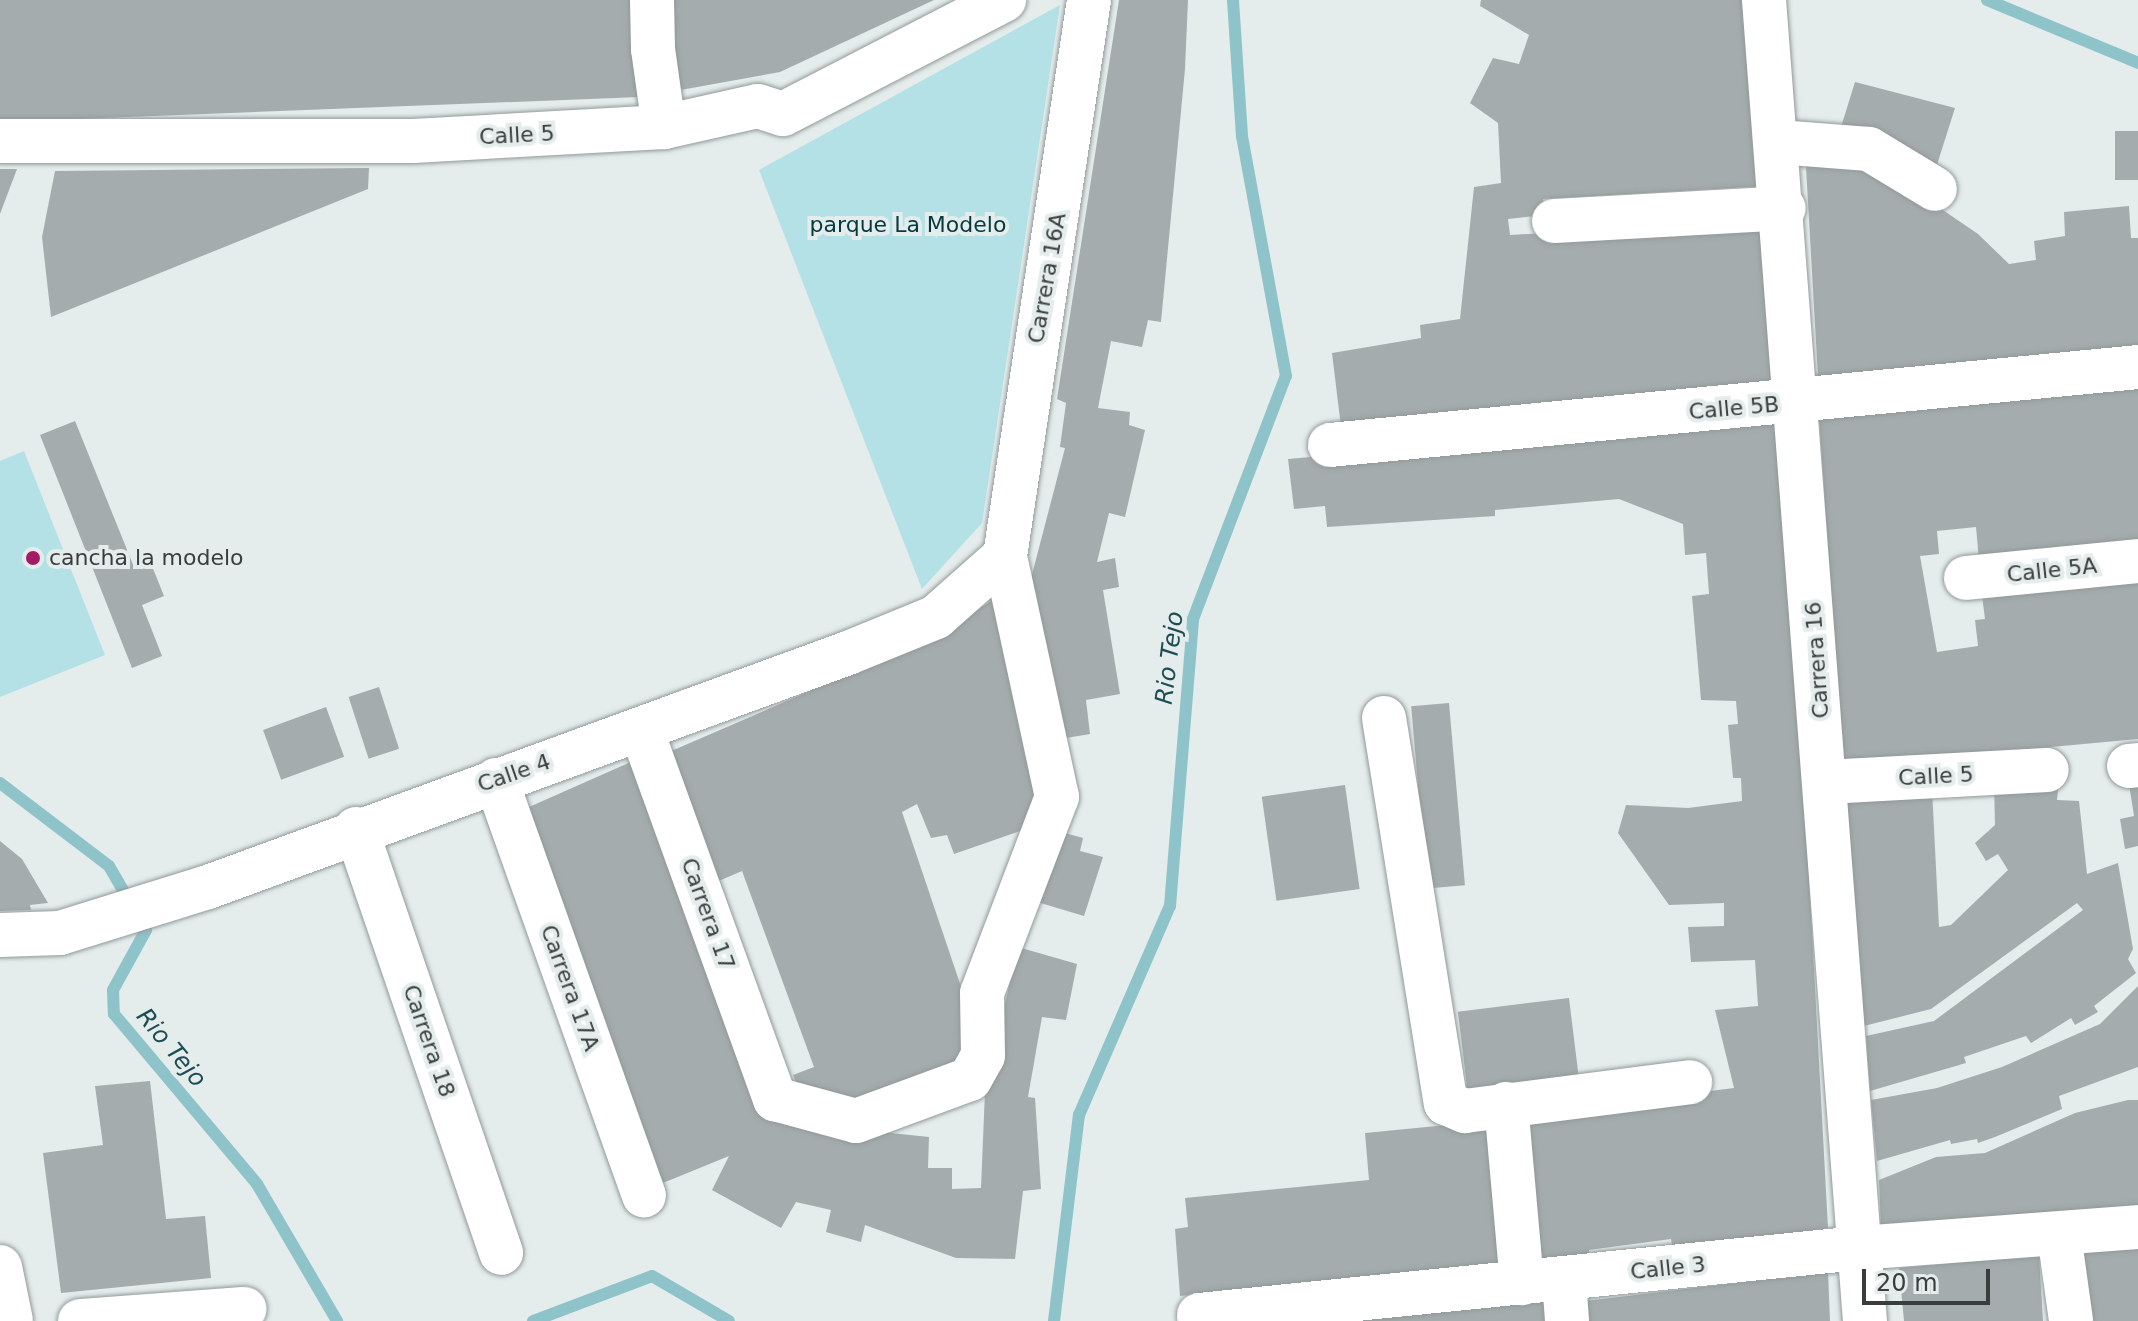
<!DOCTYPE html>
<html>
<head>
<meta charset="utf-8">
<style>
	body { margin:0 }
	#map { position:relative; width:2138px; height:1321px; overflow:hidden; background:#e4ecec; font-family:"DejaVu Sans",sans-serif }
	div>[style] { position:absolute }
	[style*='--x'] { left:calc(var(--x)*1px); top:calc(var(--y)*1px); width:calc(var(--w)*1px); rotate:calc(var(--a)*1deg) }
	.green>* { inset:0; background:#b4e1e6 }
	.stream>* { height:12px; margin:-6px; padding:0 6px; transform-origin:6px; border-radius:6px; background:#8ec3c9 }
	.building>* { inset:0; background:#a5acad; transform-origin:0 0 }
	.roads { filter:drop-shadow(0 0 2px #929999) drop-shadow(0 0 2px #929999) }
	.minor>* { height:44px; margin:-22px; padding:0 22px; transform-origin:22px; border-radius:22px; background:#fff }
	.dots>* { width:22px; height:22px; translate:-50% -50%; box-sizing:border-box; border:4px solid #e4ecec; border-radius:50% }
	span { translate:-50% -50%; white-space:nowrap; text-align:center; line-height:1.15; -webkit-text-stroke:8px #e4ecec; paint-order:stroke }
	.street-label { font-size:22px; color:#3a3d3d }
	.park-label { font-size:22px; color:#053a3f }
	.poi-label { font-size:22px; color:#3a3d3d }
	.left { translate:0 -50%; text-align:left }
	.water-label { font-size:24px; color:#1d4d52; font-style:italic }
	.scale { position:absolute; left:1862px; top:1269px; width:128px; height:36px; box-sizing:border-box; border:4px solid #3a3d3d; border-top:0; padding-left:10px; font-size:24px; line-height:28px; white-space:nowrap; color:#3a3d3d; -webkit-text-stroke:6px #e4ecec; paint-order:stroke }
</style>
</head>
<body>
<div id="map">
	<div class="green">
		<div style="clip-path:polygon(1060px 5px,982px 523px,922px 589px,759px 170px)"></div>
		<div style="clip-path:polygon(24px 451px,105px 655px,0 697px,0 461px)"></div>
	</div>
	<div class="stream">
		<div style="--x:1987;--y:0;--w:164;--a:22.6"></div>
		<div style="--x:0;--y:783;--w:137;--a:37.3"></div>
		<div style="--x:109;--y:866;--w:74;--a:60"></div>
		<div style="--x:146;--y:930;--w:68;--a:118.8"></div>
		<div style="--x:113;--y:990;--w:24;--a:88"></div>
		<div style="--x:114;--y:1014;--w:222;--a:49.9"></div>
		<div style="--x:257;--y:1184;--w:159;--a:59.7"></div>
		<div style="--x:533;--y:1321;--w:127;--a:-20.7"></div>
		<div style="--x:652;--y:1276;--w:89;--a:30.3"></div>
		<div style="--x:1054;--y:1321;--w:208;--a:-83.1"></div>
		<div style="--x:1079;--y:1115;--w:228;--a:-66.5"></div>
		<div style="--x:1170;--y:906;--w:288;--a:-85.4"></div>
		<div style="--x:1193;--y:619;--w:260;--a:-69.1"></div>
		<div style="--x:1286;--y:376;--w:244;--a:-100.4"></div>
		<div style="--x:1242;--y:136;--w:136;--a:-93.8"></div>
	</div>
	<div class="building">
		<div style="clip-path:polygon(0 0,636px 0,640px 97px,0 122px)"></div>
		<div style="clip-path:polygon(670px 0,934px 0,780px 72px,675px 91px)"></div>
		<div style="clip-path:polygon(1119px 0,1188px 0,1185px 69px,1161px 322px,1148px 320px,1142px 347px,1111px 341px,1098px 408px,1130px 412px,1129px 425px,1145px 430px,1125px 517px,1109px 513px,1097px 562px,1115px 558px,1119px 587px,1103px 590px,1120px 694px,1086px 700px,1090px 734px,1060px 739px,1028px 590px,1065px 448px,1060px 447px,1066px 403px,1057px 399px)"></div>
		<div style="clip-path:polygon(1481px 0,1748px 0,1766px 186px,1543px 199px,1544px 215px,1508px 219px,1510px 235px,1770px 219px,1783px 383px,1341px 427px,1332px 353px,1421px 338px,1420px 325px,1460px 319px,1474px 187px,1501px 183px,1498px 123px,1470px 103px,1493px 58px,1519px 64px,1529px 35px,1480px 6px)"></div>
		<div style="clip-path:polygon(1855px 82px,1955px 108px,1935px 171px,1841px 127px)"></div>
		<div style="left:2138px;top:131px;width:49px;height:23px;rotate:90deg"></div>
		<div style="clip-path:polygon(1814px 159px,1868px 159px,1978px 234px,2009px 264px,2036px 260px,2034px 241px,2065px 236px,2064px 212px,2129px 206px,2131px 238px,2138px 238px,2138px 350px,1818px 377px,1806px 167px)"></div>
		<div style="clip-path:polygon(369px 168px,368px 189px,51px 317px,42px 237px,55px 171px)"></div>
		<div style="clip-path:polygon(0 169px,17px 169px,0 214px)"></div>
		<div style="clip-path:polygon(2138px 377px,2138px 544px,1979px 560px,1976px 527px,1937px 531px,1939px 554px,1920px 556px,1937px 652px,1978px 646px,1975px 620px,1985px 619px,1981px 588px,2138px 575px,2138px 739px,1843px 766px,1819px 416px)"></div>
		<div style="clip-path:polygon(1784px 415px,1828px 1228px,1693px 1248px,1692px 1243px,1672px 1245px,1671px 1239px,1589px 1250px,1589px 1259px,1540px 1262px,1527px 1114px,1734px 1088px,1715px 1010px,1758px 1006px,1755px 960px,1691px 962px,1688px 927px,1724px 926px,1724px 903px,1669px 905px,1618px 833px,1626px 805px,1688px 808px,1742px 801px,1741px 778px,1733px 778px,1728px 725px,1738px 724px,1736px 701px,1701px 700px,1692px 596px,1709px 594px,1706px 553px,1685px 555px,1683px 524px,1619px 499px,1495px 510px,1495px 516px,1327px 527px,1325px 506px,1294px 509px,1288px 459px)"></div>
		<div style="clip-path:polygon(75px 421px,134px 567px,150px 561px,164px 596px,142px 605px,162px 656px,132px 668px,40px 435px)"></div>
		<div style="clip-path:polygon(997px 597px,1045px 793px,1026px 829px,954px 854px,947px 835px,931px 838px,917px 804px,902px 812px,974px 1025px,969px 1064px,850px 1107px,802px 1096px,793px 1075px,814px 1067px,742px 871px,714px 883px,669px 752px,937px 636px)"></div>
		<div style="left:379px;top:687px;width:65px;height:32px;rotate:72deg"></div>
		<div style="left:1449px;top:703px;width:183px;height:38px;rotate:85deg"></div>
		<div style="left:326px;top:707px;width:53px;height:67px;rotate:70deg"></div>
		<div style="clip-path:polygon(633px 761px,787px 1122px,929px 1137px,928px 1168px,952px 1168px,952px 1189px,981px 1188px,985px 1091px,1018px 947px,1077px 964px,1066px 1020px,1042px 1017px,1028px 1097px,1035px 1098px,1041px 1189px,1023px 1191px,1015px 1259px,956px 1258px,865px 1225px,861px 1242px,826px 1232px,831px 1210px,796px 1202px,781px 1228px,712px 1190px,729px 1156px,658px 1185px,520px 811px)"></div>
		<div style="clip-path:polygon(2059px 781px,2057px 800px,2079px 801px,2087px 874px,2118px 863px,2133px 949px,2128px 959px,2136px 973px,2094px 1006px,2098px 1012px,2075px 1025px,2071px 1018px,2031px 1043px,2026px 1036px,1964px 1057px,1966px 1063px,1870px 1091px,1866px 1036px,1934px 1021px,2083px 910px,2077px 903px,1931px 1009px,1864px 1026px,1846px 798px,1932px 789px,1939px 927px,1951px 925px,2008px 870px,1998px 854px,1986px 861px,1975px 843px,1995px 825px,1994px 783px)"></div>
		<div style="clip-path:polygon(2138px 783px,2138px 846px,2125px 849px,2120px 819px,2134px 816px,2129px 784px)"></div>
		<div style="left:1345px;top:785px;width:105px;height:84px;rotate:82deg"></div>
		<div style="clip-path:polygon(1054px 830px,1083px 838px,1080px 851px,1103px 857px,1084px 916px,1027px 899px)"></div>
		<div style="clip-path:polygon(0 841px,22px 859px,48px 903px,30px 905px,31px 910px,0 911px)"></div>
		<div style="clip-path:polygon(2138px 986px,2138px 1067px,2059px 1096px,2062px 1109px,1995px 1137px,1978px 1143px,1977px 1139px,1951px 1144px,1950px 1140px,1877px 1161px,1871px 1100px,1937px 1088px,2002px 1067px,2100px 1024px)"></div>
		<div style="left:1569px;top:998px;width:87px;height:112px;rotate:83deg"></div>
		<div style="clip-path:polygon(150px 1081px,166px 1219px,205px 1216px,211px 1278px,61px 1293px,43px 1153px,103px 1145px,95px 1086px)"></div>
		<div style="clip-path:polygon(2128px 1100px,2138px 1100px,2138px 1206px,1881px 1227px,1879px 1180px,1936px 1157px,1985px 1153px,2075px 1113px)"></div>
		<div style="clip-path:polygon(1488px 1121px,1498px 1267px,1180px 1296px,1175px 1229px,1188px 1227px,1185px 1198px,1369px 1180px,1365px 1133px)"></div>
		<div style="clip-path:polygon(2138px 1245px,2138px 1321px,2091px 1321px,2082px 1250px)"></div>
		<div style="clip-path:polygon(2039px 1255px,2043px 1321px,1904px 1321px,1899px 1268px)"></div>
		<div style="clip-path:polygon(1828px 1272px,1830px 1321px,1587px 1321px,1585px 1301px)"></div>
		<div style="clip-path:polygon(1551px 1295px,1553px 1321px,1339px 1321px)"></div>
	</div>
	<div class="roads">
		<div class="minor">
			<div style="--x:652;--y:0;--w:49;--a:88.8"></div>
			<div style="--x:653;--y:49;--w:79;--a:82"></div>
			<div style="--x:1764;--y:0;--w:1325;--a:85.63"></div>
			<div style="--x:0;--y:141;--w:413;--a:0"></div>
			<div style="--x:413;--y:141;--w:251;--a:-3.2"></div>
			<div style="--x:664;--y:127;--w:96;--a:-12.6"></div>
			<div style="--x:758;--y:106;--w:26;--a:18"></div>
			<div style="--x:783;--y:114;--w:249;--a:-27.3"></div>
			<div style="--x:1778;--y:142;--w:91;--a:4.4"></div>
			<div style="--x:1869;--y:149;--w:77;--a:31.2"></div>
			<div style="--x:1554;--y:221;--w:230;--a:-3.2"></div>
			<div style="--x:1330;--y:445;--w:812;--a:-5.51"></div>
			<div style="--x:1966;--y:578;--w:173;--a:-5.6"></div>
			<div style="--x:1384;--y:718;--w:390;--a:80.9"></div>
			<div style="--x:1446;--y:1103;--w:21;--a:23"></div>
			<div style="--x:1465;--y:1111;--w:227;--a:-7.3"></div>
			<div style="--x:641;--y:729;--w:394;--a:70.1"></div>
			<div style="--x:775;--y:1099;--w:84;--a:15.2"></div>
			<div style="--x:856;--y:1121;--w:121;--a:-20.2"></div>
			<div style="--x:970;--y:1079;--w:26;--a:-61"></div>
			<div style="--x:983;--y:1056;--w:63;--a:-90.9"></div>
			<div style="--x:982;--y:993;--w:210;--a:-69.1"></div>
			<div style="--x:1057;--y:797;--w:247;--a:-102.2"></div>
			<div style="--x:1005;--y:556;--w:562;--a:-81.41"></div>
			<div style="--x:2129;--y:766;--w:9;--a:-6"></div>
			<div style="--x:496;--y:780;--w:441;--a:70.4"></div>
			<div style="--x:1826;--y:782;--w:221;--a:-3.1"></div>
			<div style="--x:356;--y:829;--w:448;--a:71.1"></div>
			<div style="--x:0;--y:935;--w:60;--a:-1.9"></div>
			<div style="--x:60;--y:933;--w:155;--a:-17.3"></div>
			<div style="--x:208;--y:887;--w:681;--a:-20.08"></div>
			<div style="--x:848;--y:653;--w:95;--a:-22.2"></div>
			<div style="--x:936;--y:617;--w:92;--a:-41.5"></div>
			<div style="--x:1506;--y:1104;--w:180;--a:84.9"></div>
			<div style="--x:2059;--y:1234;--w:88;--a:82.1"></div>
			<div style="--x:0;--y:1267;--w:55;--a:78.5"></div>
			<div style="--x:1564;--y:1279;--w:42;--a:85.9"></div>
			<div style="--x:1199;--y:1315;--w:663;--a:-5.8"></div>
			<div style="--x:1859;--y:1248;--w:280;--a:-4.3"></div>
			<div style="--x:80;--y:1321;--w:165;--a:-4.2"></div>
		</div>
	</div>
	<div class="dots">
		<div style="left:33px;top:558px;background:#a41b65"></div>
	</div>
	<div class="street-label">
		<span style="left:517px;top:135px;rotate:-3deg">Calle 5</span>
		<span style="left:1047px;top:278px;rotate:-80deg">Carrera 16A</span>
		<span style="left:1734px;top:408px;rotate:-5deg">Calle 5B</span>
		<span style="left:2052px;top:570px;rotate:-6deg">Calle 5A</span>
		<span style="left:1817px;top:660px;rotate:-94deg">Carrera 16</span>
		<span style="left:514px;top:773px;rotate:-19deg">Calle 4</span>
		<span style="left:1936px;top:776px;rotate:-3deg">Calle 5</span>
		<span style="left:708px;top:914px;rotate:70deg">Carrera 17</span>
		<span style="left:570px;top:988px;rotate:70deg">Carrera 17A</span>
		<span style="left:429px;top:1041px;rotate:71deg">Carrera 18</span>
		<span style="left:1668px;top:1268px;rotate:-6deg">Calle 3</span>
	</div>
	<div class="park-label">
		<span style="left:908px;top:225px">parque La Modelo</span>
	</div>
	<div class="poi-label">
		<span class="left" style="left:49px;top:558px">cancha la modelo</span>
	</div>
	<div class="water-label">
		<span style="left:1170px;top:658px;rotate:-83deg">Rio Tejo</span>
		<span style="left:171px;top:1048px;rotate:50deg">Rio Tejo</span>
	</div>
	<div class="scale">20 m</div>
</div>
</body>
</html>
